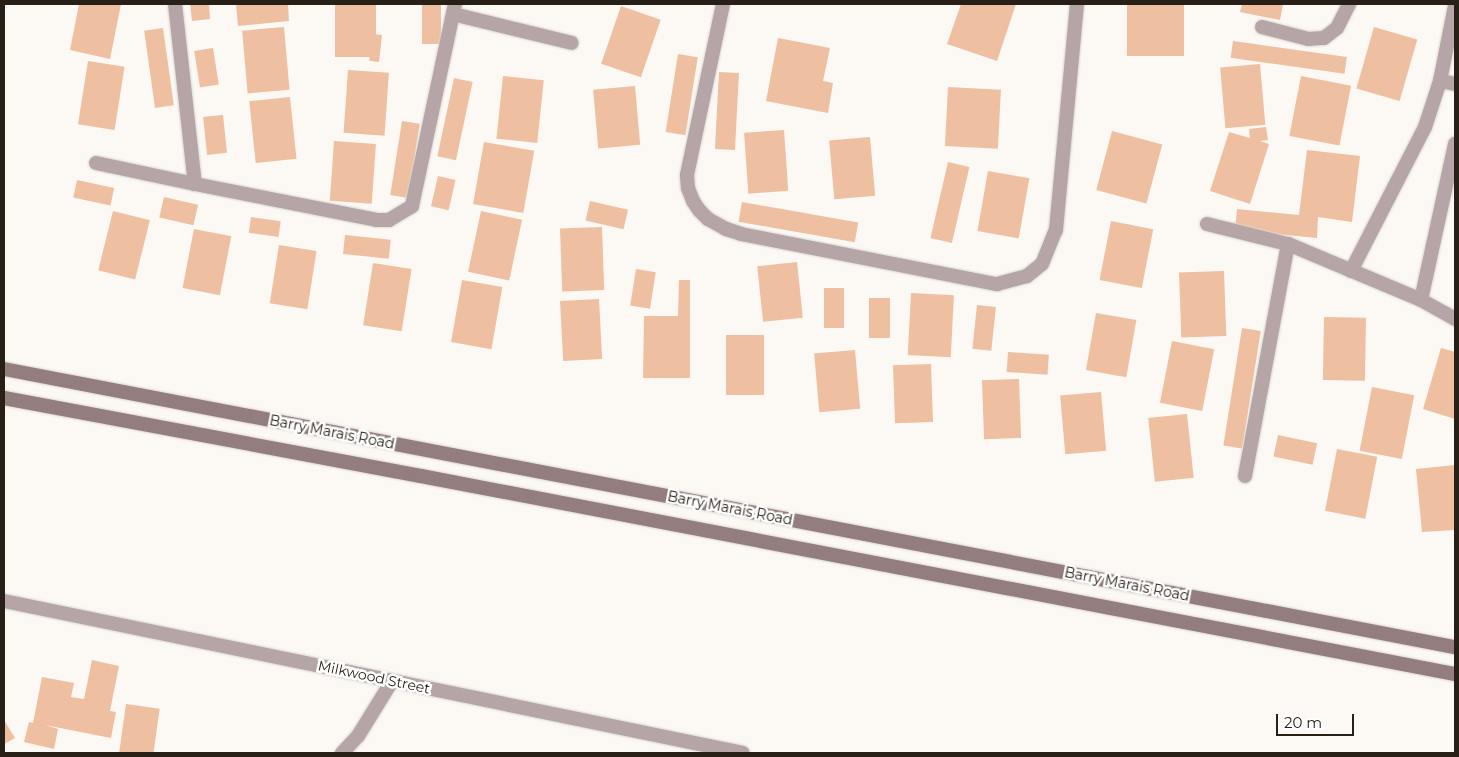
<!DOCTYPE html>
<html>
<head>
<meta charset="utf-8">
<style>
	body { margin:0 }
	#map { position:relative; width:1459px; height:757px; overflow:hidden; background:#fcf8f3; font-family:Montserrat,sans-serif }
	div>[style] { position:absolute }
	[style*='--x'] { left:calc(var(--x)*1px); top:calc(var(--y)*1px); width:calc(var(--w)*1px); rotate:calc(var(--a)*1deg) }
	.building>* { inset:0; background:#eebfa0; transform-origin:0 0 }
	.roads { filter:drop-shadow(0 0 1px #dad5d0) drop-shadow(0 0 1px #dad5d0) }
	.service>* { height:14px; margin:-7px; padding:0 7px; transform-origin:7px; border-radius:7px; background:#b5a5a6 }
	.minor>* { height:14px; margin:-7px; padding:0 7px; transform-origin:7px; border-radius:7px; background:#b5a5a6 }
	.secondary>* { height:14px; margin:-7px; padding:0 7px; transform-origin:7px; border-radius:7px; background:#947d7e }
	span { translate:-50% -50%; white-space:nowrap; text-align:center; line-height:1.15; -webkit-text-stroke:5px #fff; paint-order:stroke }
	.street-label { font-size:14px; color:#282017 }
	.frame { position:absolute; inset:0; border:5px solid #282017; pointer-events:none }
	.scale { position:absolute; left:1276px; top:714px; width:78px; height:22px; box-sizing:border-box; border:2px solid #282017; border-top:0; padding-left:6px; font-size:15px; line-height:18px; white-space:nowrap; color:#282017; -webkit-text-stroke:4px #fff; paint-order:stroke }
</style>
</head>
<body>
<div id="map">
	<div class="building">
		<div style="clip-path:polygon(79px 4px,121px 4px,110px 59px,70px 50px)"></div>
		<div style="clip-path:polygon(190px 4px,209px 4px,210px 19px,192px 21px)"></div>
		<div style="clip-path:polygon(236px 4px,288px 4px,289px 21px,238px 26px)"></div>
		<div style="left:335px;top:4px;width:41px;height:53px"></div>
		<div style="left:422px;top:4px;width:19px;height:40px"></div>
		<div style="clip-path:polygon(961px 4px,1016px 4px,997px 61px,947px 44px)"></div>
		<div style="left:1127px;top:4px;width:57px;height:52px"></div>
		<div style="clip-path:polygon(1242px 4px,1283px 4px,1280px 20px,1240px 12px)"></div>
		<div style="left:621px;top:6px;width:42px;height:61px;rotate:19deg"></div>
		<div style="left:284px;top:27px;width:63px;height:42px;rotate:85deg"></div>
		<div style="left:1374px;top:27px;width:45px;height:64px;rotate:16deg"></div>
		<div style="left:163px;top:28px;width:78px;height:19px;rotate:82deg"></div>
		<div style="left:372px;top:34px;width:10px;height:27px;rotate:6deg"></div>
		<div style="clip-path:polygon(778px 38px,830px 48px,823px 81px,833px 83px,828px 113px,766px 101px)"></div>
		<div style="left:1233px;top:41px;width:115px;height:17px;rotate:8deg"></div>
		<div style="left:213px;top:48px;width:37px;height:19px;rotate:81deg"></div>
		<div style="left:678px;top:54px;width:20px;height:79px;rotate:9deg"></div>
		<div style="left:88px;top:61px;width:37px;height:64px;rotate:9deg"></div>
		<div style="left:1260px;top:64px;width:61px;height:40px;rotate:85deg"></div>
		<div style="left:348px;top:70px;width:41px;height:63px;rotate:4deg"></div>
		<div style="left:719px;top:72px;width:20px;height:77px;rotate:3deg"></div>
		<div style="left:503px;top:76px;width:41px;height:63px;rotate:6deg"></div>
		<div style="left:1301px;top:76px;width:51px;height:61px;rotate:11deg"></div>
		<div style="left:454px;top:78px;width:19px;height:80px;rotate:12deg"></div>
		<div style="left:635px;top:86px;width:59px;height:42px;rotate:85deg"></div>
		<div style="left:948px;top:87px;width:53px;height:59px;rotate:3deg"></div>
		<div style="left:290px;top:97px;width:62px;height:41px;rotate:84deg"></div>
		<div style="left:223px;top:115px;width:38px;height:20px;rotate:84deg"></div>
		<div style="left:402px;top:121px;width:18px;height:75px;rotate:9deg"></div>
		<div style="clip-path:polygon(1266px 127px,1268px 140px,1260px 141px,1269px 144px,1250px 204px,1210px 191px,1229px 132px,1250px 138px,1249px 129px)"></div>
		<div style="left:784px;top:130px;width:61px;height:40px;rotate:86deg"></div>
		<div style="left:1112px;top:131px;width:52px;height:61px;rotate:15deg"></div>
		<div style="left:870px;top:137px;width:59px;height:41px;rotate:85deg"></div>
		<div style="left:334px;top:141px;width:42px;height:60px;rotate:4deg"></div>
		<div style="left:484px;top:142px;width:51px;height:63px;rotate:10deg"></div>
		<div style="clip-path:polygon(1307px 150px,1360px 156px,1352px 222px,1318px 217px,1317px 238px,1235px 230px,1237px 209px,1299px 215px)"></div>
		<div style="left:948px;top:162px;width:22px;height:78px;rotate:13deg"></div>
		<div style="left:988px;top:171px;width:42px;height:61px;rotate:10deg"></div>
		<div style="left:438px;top:176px;width:18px;height:31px;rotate:13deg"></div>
		<div style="left:77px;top:180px;width:38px;height:18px;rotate:12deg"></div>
		<div style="left:164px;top:197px;width:35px;height:21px;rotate:13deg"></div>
		<div style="left:590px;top:201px;width:39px;height:20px;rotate:13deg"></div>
		<div style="left:742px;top:202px;width:118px;height:20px;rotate:10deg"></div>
		<div style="left:113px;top:211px;width:38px;height:61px;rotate:14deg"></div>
		<div style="left:481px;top:211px;width:42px;height:62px;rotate:12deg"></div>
		<div style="left:251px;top:217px;width:30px;height:16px;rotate:8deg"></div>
		<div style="left:1111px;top:221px;width:43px;height:60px;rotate:11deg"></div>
		<div style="left:602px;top:227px;width:63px;height:42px;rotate:88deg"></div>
		<div style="left:194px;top:229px;width:38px;height:60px;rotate:11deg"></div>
		<div style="left:345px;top:235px;width:46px;height:19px;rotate:6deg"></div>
		<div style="left:279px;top:245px;width:38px;height:59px;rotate:9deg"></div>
		<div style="left:797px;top:262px;width:56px;height:40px;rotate:84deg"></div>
		<div style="left:373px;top:263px;width:39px;height:63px;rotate:9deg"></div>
		<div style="left:636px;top:269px;width:20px;height:37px;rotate:9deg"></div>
		<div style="left:1224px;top:271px;width:65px;height:45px;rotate:88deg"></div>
		<div style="left:462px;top:280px;width:41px;height:63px;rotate:10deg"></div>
		<div style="clip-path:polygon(679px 280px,690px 280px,690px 378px,643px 378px,644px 316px,678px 316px)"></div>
		<div style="left:824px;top:288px;width:20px;height:40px"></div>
		<div style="left:911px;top:293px;width:43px;height:62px;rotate:3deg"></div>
		<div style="left:869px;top:298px;width:21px;height:40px"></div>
		<div style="left:599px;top:299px;width:60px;height:39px;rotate:87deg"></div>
		<div style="left:977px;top:305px;width:19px;height:44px;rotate:6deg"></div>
		<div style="left:1096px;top:313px;width:41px;height:58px;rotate:10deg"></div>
		<div style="left:1324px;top:317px;width:42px;height:63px;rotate:1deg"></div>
		<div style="left:1242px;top:328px;width:19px;height:119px;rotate:9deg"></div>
		<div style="left:726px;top:335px;width:38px;height:60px"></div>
		<div style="left:1172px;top:341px;width:43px;height:63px;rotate:11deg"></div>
		<div style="clip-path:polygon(1441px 348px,1455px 352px,1455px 419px,1423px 409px)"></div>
		<div style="left:855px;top:350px;width:59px;height:41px;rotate:85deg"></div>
		<div style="left:1008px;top:352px;width:41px;height:20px;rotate:4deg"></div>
		<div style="left:931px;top:364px;width:58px;height:38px;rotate:88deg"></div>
		<div style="left:1019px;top:379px;width:59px;height:37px;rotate:88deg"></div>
		<div style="left:1372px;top:387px;width:43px;height:65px;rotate:11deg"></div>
		<div style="left:1101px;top:392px;width:59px;height:41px;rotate:85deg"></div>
		<div style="left:1187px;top:414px;width:64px;height:39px;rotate:84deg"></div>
		<div style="left:1278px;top:435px;width:40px;height:22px;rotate:12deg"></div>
		<div style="left:1337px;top:449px;width:41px;height:63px;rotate:11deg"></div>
		<div style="clip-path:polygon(1455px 465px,1455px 530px,1422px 532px,1416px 469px)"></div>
		<div style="clip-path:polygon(92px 660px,119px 666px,110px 711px,116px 712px,111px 738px,45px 725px,58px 729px,54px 749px,24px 742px,29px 722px,33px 723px,42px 677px,74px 683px,71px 697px,84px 699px)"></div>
		<div style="left:126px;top:704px;width:34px;height:49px;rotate:8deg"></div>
		<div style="clip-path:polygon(4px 720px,15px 738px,4px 744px)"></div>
	</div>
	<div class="roads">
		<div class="service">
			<div style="--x:175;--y:4;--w:181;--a:83.7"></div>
			<div style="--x:195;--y:184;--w:185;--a:11.2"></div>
			<div style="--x:376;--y:220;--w:13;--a:0"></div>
			<div style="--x:389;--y:220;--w:27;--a:-31"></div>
			<div style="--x:412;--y:206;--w:207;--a:-78"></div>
			<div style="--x:723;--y:4;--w:175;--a:101.9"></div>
			<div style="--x:687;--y:175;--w:13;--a:86"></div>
			<div style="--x:688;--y:188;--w:14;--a:69"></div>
			<div style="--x:693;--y:201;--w:11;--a:56"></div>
			<div style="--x:699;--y:210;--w:13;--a:45"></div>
			<div style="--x:708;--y:219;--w:21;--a:29"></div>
			<div style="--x:726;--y:229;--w:16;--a:18"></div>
			<div style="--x:741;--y:234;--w:261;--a:11.1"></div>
			<div style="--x:997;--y:284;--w:31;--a:-15"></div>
			<div style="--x:1027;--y:276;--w:19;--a:-39"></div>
			<div style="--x:1042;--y:264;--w:37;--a:-68"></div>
			<div style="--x:1056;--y:230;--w:227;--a:-84.7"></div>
			<div style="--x:453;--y:14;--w:122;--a:13.7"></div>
			<div style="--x:1262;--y:27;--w:48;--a:14.6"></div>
			<div style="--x:1308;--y:39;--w:16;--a:-4"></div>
			<div style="--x:1324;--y:38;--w:16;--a:-38"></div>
			<div style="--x:1337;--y:28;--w:27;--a:-63"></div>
			<div style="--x:1440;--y:81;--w:15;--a:11"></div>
			<div style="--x:96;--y:163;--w:101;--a:12"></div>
			<div style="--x:1207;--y:224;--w:83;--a:13.9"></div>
			<div style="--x:1288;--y:244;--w:144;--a:22.8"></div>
			<div style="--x:1421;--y:300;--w:39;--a:29"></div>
			<div style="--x:1351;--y:271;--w:162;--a:-62.8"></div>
			<div style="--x:1425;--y:127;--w:48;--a:-71.9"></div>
			<div style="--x:1440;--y:81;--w:76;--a:-78.7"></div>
			<div style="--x:1421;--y:300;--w:160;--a:-77.7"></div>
			<div style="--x:1245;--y:476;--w:236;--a:-79.5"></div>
		</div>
		<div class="minor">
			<div style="--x:4;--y:601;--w:754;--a:11.62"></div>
			<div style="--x:342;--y:753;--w:23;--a:-47"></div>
			<div style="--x:358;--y:736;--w:65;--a:-58.3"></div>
		</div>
		<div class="secondary">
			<div style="--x:4;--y:369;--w:1477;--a:10.85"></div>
			<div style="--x:4;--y:398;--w:424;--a:10.6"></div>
			<div style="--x:421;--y:476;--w:1053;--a:10.84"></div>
		</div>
	</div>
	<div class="street-label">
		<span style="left:332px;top:432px;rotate:11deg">Barry Marais Road</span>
		<span style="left:730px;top:508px;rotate:11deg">Barry Marais Road</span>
		<span style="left:1127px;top:584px;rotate:11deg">Barry Marais Road</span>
		<span style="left:374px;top:677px;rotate:12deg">Milkwood Street</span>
	</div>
	<div class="frame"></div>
	<div class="scale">20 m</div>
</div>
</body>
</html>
